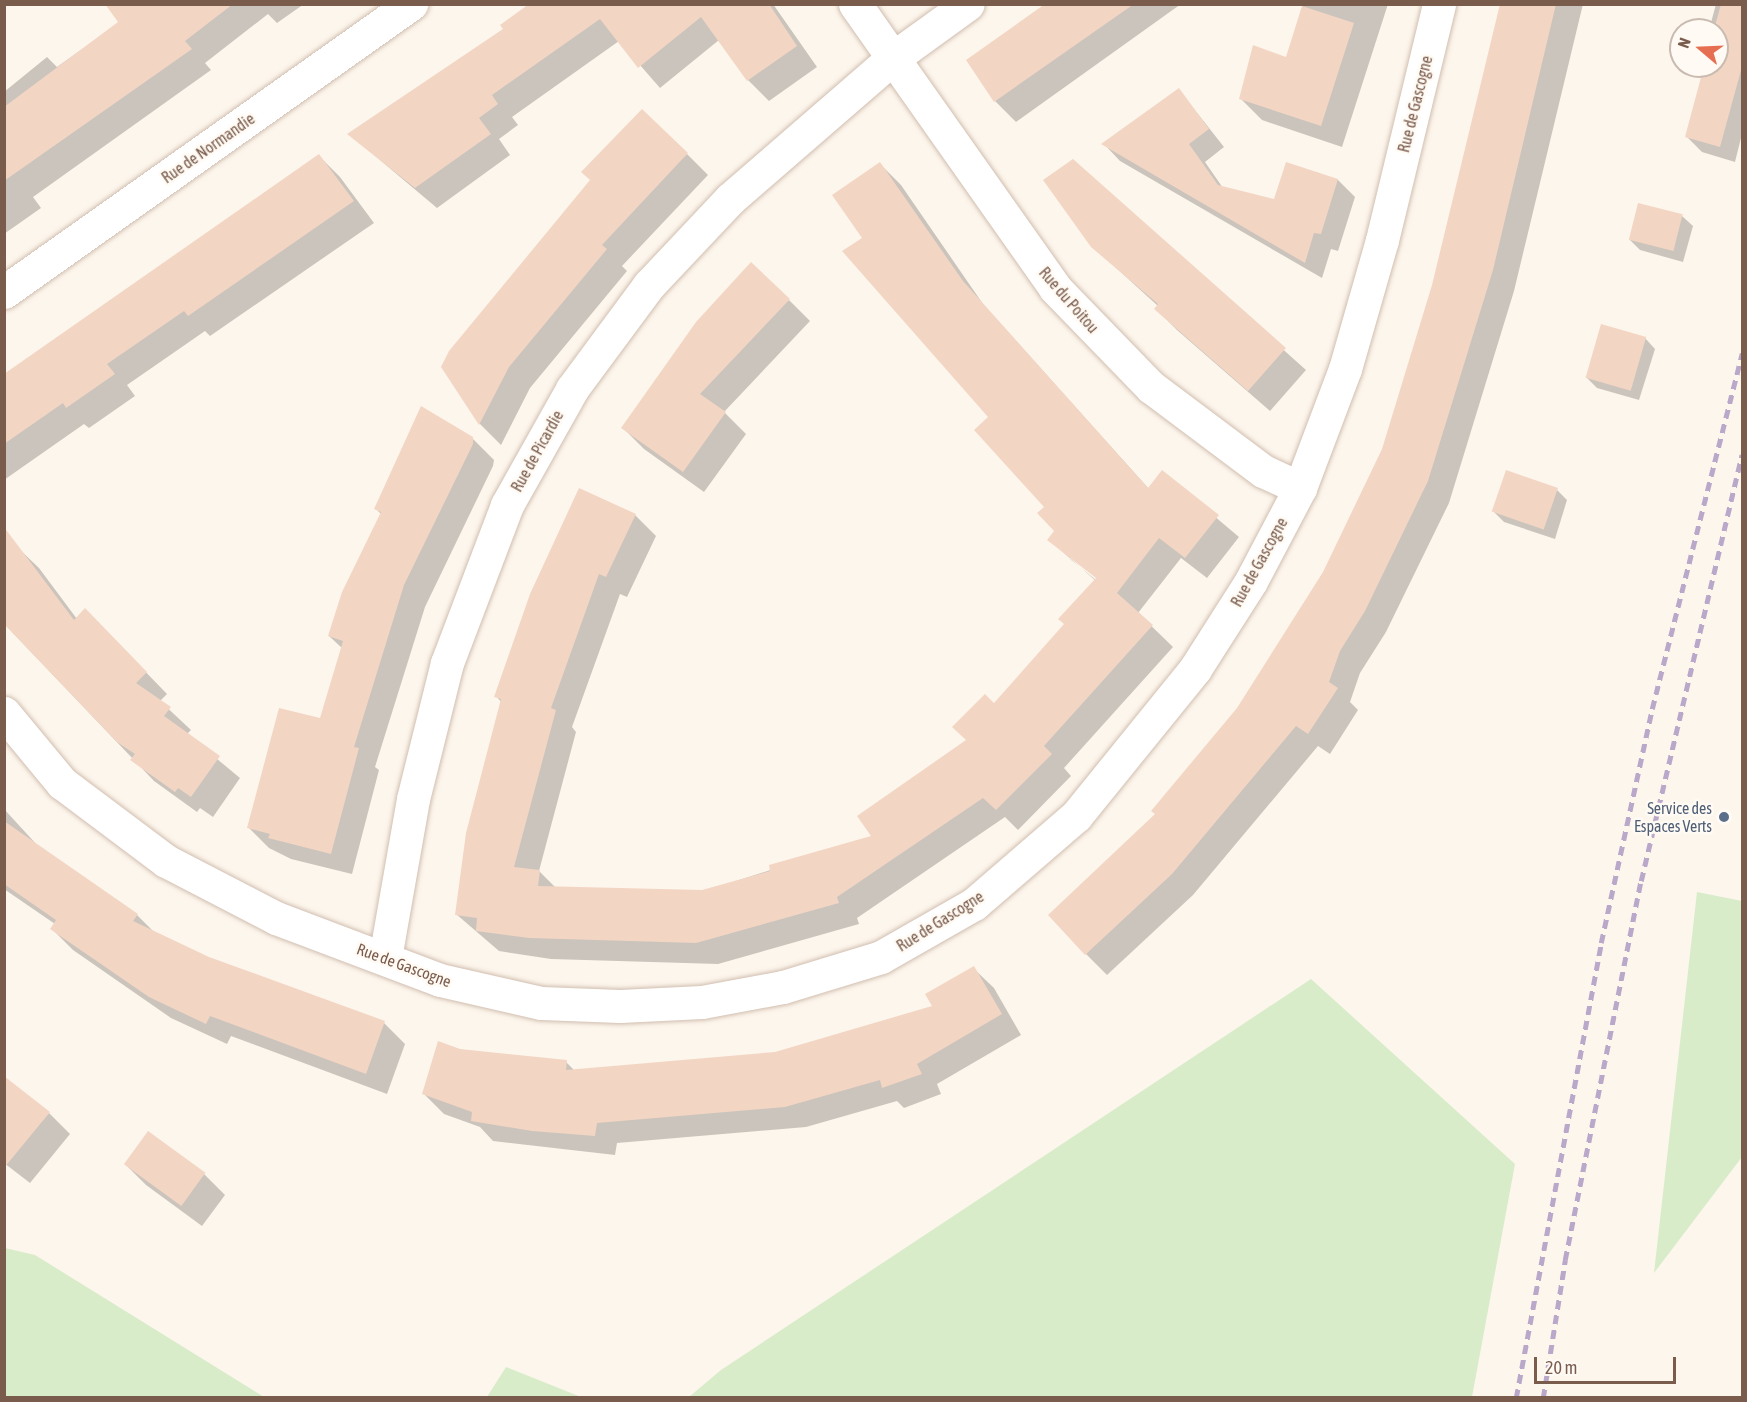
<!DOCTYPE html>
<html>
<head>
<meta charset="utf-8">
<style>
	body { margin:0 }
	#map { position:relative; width:1747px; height:1402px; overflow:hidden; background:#fdf6ec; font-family:"Asap Condensed",sans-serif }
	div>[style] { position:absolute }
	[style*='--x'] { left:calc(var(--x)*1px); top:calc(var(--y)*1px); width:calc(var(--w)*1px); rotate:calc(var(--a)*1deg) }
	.green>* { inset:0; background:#d8ecc9 }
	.shadow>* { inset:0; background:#0003 }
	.building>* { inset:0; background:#f3d5c3; transform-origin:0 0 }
	.roads { filter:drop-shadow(0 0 2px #d1beb0) drop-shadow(0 0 2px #d1beb0) }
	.minor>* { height:33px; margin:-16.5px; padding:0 16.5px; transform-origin:16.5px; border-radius:16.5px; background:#fff }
	.rail>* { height:4.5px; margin-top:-2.25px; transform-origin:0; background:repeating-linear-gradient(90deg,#b9a8c9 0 9px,transparent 0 15px) }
	.dots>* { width:16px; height:16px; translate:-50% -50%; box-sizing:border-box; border:3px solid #fffaf3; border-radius:50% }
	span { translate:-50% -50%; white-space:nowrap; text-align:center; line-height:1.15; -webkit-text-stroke:5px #fffaf3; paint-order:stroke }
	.street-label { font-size:16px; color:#7a5c4d }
	.service-label { font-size:16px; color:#4e5e75 }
	.right { translate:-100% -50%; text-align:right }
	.frame { position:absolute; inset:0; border:6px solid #7a5c4d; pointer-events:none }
	.north { position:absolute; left:1669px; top:18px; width:60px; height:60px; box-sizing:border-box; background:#fffaf3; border:2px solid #cabbb1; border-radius:50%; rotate:289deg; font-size:16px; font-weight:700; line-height:24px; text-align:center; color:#7a5c4d }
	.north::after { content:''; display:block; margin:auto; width:21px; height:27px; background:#e76f51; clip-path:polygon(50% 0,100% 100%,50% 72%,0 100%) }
	.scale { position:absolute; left:1534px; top:1357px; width:142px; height:27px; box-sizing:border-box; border:3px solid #7a5c4d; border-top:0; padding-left:8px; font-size:18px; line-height:21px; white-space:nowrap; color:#7a5c4d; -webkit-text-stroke:4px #fffaf3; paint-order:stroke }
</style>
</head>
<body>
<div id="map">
	<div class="green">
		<div style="clip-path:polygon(1697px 892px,1742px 901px,1742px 1157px,1654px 1273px)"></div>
		<div style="clip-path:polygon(1311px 979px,1515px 1164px,1472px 1397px,689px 1397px,721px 1370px)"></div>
		<div style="clip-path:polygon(5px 1248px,35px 1255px,264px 1397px,5px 1397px)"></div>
		<div style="clip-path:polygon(506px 1367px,581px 1397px,487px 1397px)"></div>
	</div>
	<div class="shadow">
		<div style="clip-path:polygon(126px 4px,304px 4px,277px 23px,268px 14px,205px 63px,211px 70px,33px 197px,41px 208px,4px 234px,4px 92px,47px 57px,57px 67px,120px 22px)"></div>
		<div style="clip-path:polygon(532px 4px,773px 4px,817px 67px,769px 101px,748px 80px,719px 40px,660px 88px,619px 41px,512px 117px,518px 125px,499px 139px,510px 155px,437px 208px,349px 134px,505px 29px)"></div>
		<div style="clip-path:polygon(1048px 4px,1181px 4px,1016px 122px,995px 101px)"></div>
		<div style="clip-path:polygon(1303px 4px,1388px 4px,1342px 147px,1262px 120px,1240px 98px,1287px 59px)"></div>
		<div style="clip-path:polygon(1501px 4px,1583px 4px,1514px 291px,1449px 503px,1386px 632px,1360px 673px,1350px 702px,1358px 710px,1330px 754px,1318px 746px,1193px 895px,1107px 975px,1086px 954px,1324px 573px,1383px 450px,1433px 285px)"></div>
		<div style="clip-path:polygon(1716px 4px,1742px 4px,1742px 134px,1735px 162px,1702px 152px,1686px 136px,1705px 66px,1717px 66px,1717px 30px,1709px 30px)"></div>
		<div style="clip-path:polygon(1179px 90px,1224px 147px,1205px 162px,1223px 188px,1275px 201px,1287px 164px,1338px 180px,1355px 197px,1338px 251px,1331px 249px,1322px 278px,1120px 161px,1104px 144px)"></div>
		<div style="clip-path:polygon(687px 154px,708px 175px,622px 266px,627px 271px,530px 388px,501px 445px,480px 424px,443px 367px)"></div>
		<div style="clip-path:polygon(319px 156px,340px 177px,374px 223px,210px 336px,205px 331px,127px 385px,135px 396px,89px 428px,84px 424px,4px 480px,4px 378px)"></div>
		<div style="clip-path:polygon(1073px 161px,1306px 370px,1270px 411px,1177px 330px,1156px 309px,1158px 306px,1092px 246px)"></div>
		<div style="clip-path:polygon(evenodd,880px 164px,901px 185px,983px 304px,1149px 489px,1162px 472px,1239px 537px,1207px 578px,1181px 558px,1138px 613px,1173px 647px,1064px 768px,1071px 776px,1018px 830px,1005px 817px,857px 918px,859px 924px,718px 964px,551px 959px,499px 951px,456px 914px,502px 703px,496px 696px,635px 515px,656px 536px,627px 597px,620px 594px,572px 727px,576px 732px,539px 871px,556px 888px,702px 892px,873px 837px,968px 741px,994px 705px,1066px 624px,1096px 581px,1049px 540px,1056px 531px,1046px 507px,990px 417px,864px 238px,880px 164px,1070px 556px,1103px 581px,1101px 584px,1070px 559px,1070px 556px)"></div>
		<div style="clip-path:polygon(1682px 216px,1693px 226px,1683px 262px,1640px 250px,1630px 240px)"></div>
		<div style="clip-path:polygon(789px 300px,810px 321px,724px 412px,746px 434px,704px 492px,644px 449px,623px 428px)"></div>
		<div style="clip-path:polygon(1645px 338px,1655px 349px,1639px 400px,1597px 388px,1586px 377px)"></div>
		<div style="clip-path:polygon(472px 438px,494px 460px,493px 466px,425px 607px,375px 767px,379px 770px,352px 874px,291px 859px,269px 848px,248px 827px,321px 720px,343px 649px,329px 636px,382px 515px,376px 509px)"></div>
		<div style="clip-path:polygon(1557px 490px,1567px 500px,1555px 539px,1504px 522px,1493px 511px)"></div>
		<div style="clip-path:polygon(17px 547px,39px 568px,77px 619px,106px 631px,167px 694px,160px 701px,191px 730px,187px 734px,240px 778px,213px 817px,200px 808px,197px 812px,154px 781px,12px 632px)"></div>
		<div style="clip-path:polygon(4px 809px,38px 846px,137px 915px,156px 934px,209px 959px,384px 1023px,405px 1044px,387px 1094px,231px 1036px,227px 1044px,171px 1018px,73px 950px,52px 929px,55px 924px,4px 889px)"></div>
		<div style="clip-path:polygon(973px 968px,994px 988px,1021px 1035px,937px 1084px,941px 1094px,904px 1108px,897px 1101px,806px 1127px,617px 1143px,615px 1155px,493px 1141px,480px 1127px,444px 1114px,424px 1094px,460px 1051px,566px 1062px,574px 1070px,775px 1054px,934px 1007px)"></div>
		<div style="clip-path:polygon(49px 1113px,70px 1134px,30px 1183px,4px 1163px)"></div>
		<div style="clip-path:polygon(125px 1164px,204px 1174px,225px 1195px,202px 1226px,146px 1185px)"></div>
	</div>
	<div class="building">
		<div style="clip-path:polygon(105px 4px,233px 4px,185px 41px,192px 49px,4px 181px,4px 107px,118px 22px)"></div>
		<div style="clip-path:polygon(529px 4px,769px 4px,797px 46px,747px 81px,701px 17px,638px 68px,600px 19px,492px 95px,498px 104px,479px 118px,491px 134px,415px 188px,347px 134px,503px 29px,500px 25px)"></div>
		<div style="clip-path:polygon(1045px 4px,1134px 4px,994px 102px,966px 60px)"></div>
		<div style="clip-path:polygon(1500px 4px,1556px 4px,1493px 270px,1428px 481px,1365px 611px,1340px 651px,1329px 682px,1338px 688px,1308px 734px,1296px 726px,1172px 874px,1085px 955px,1048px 915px,1155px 814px,1151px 811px,1237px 708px,1323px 572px,1382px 449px,1432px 285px)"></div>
		<div style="clip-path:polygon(1721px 4px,1743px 4px,1743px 63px,1720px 147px,1685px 137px,1704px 66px,1717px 66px,1717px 30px,1714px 30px)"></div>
		<div style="clip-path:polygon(1302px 6px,1354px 23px,1321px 126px,1239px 99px,1253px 45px,1286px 57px)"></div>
		<div style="clip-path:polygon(1179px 88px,1209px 129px,1189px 144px,1218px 185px,1274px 199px,1286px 162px,1338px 179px,1321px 234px,1314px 233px,1305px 263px,1101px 144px)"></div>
		<div style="clip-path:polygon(642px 109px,688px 153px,602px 245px,607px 249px,509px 367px,479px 425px,441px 367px,449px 351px,590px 180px,581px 172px)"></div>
		<div style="clip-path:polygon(319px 154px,354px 201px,188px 316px,184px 311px,107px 364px,115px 374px,66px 408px,63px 403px,4px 444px,4px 374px)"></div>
		<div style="clip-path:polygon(1073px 159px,1286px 348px,1248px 391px,1154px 309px,1158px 304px,1091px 247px,1043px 180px)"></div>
		<div style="clip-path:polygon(880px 162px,963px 281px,1148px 488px,1162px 470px,1219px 515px,1185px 558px,1159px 538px,1117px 593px,1153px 625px,1044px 746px,1052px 754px,996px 810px,983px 798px,837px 897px,839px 903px,696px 943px,529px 938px,476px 931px,477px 918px,455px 915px,466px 833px,501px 699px,494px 697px,530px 594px,579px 488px,636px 514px,606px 577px,599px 574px,551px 708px,556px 710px,514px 867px,540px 870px,538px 886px,702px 890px,770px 871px,769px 865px,871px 836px,857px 816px,966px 740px,952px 727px,985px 694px,994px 703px,1064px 624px,1058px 619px,1096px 578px,1047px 540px,1054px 531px,1037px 513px,1044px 507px,974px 430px,988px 417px,842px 251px,862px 238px,832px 195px)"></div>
		<div style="left:1638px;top:203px;width:46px;height:38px;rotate:14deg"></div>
		<div style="clip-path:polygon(751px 262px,790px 299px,700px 394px,726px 412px,683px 472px,621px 428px,696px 322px)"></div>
		<div style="left:1601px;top:324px;width:47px;height:56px;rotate:16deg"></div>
		<div style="clip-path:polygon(421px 406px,473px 437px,473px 444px,404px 585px,354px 747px,359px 748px,331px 854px,268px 838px,270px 834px,247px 828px,279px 708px,320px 718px,343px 641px,328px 636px,342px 592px,381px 512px,374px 509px)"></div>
		<div style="left:1506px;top:470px;width:55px;height:44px;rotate:19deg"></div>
		<div style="clip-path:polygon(4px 527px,74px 620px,85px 608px,147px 672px,136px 683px,171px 707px,164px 716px,220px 756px,191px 797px,178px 788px,175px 792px,130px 760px,135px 754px,117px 742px,4px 624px)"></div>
		<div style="clip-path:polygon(4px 821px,138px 914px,133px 921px,209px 957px,385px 1021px,366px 1074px,210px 1016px,206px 1024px,149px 997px,50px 929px,56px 920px,4px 884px)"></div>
		<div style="clip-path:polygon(974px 966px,1002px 1014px,917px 1064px,922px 1074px,882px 1088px,880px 1080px,785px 1107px,597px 1123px,595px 1136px,532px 1131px,471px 1121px,472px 1112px,422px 1094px,438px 1041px,460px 1049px,567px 1060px,566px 1070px,775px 1052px,932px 1006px,925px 994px)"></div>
		<div style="clip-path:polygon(4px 1076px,50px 1112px,4px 1168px)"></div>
		<div style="left:148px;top:1131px;width:71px;height:41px;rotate:36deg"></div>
	</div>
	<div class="roads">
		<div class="minor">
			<div style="--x:855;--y:4;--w:66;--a:54.9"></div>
			<div style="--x:893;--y:58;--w:92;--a:-35.8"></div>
			<div style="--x:4;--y:292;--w:499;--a:-35.3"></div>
			<div style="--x:4;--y:713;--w:91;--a:50.4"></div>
			<div style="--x:62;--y:783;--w:130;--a:36.9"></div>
			<div style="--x:166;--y:861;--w:124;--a:27.4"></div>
			<div style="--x:276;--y:918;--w:175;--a:20.7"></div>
			<div style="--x:440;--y:980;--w:104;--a:12.8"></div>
			<div style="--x:541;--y:1003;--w:79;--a:2.2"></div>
			<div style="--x:620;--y:1006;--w:82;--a:-2.8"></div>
			<div style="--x:702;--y:1002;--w:82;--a:-10.5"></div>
			<div style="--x:783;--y:987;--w:102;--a:-17"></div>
			<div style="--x:881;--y:957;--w:107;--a:-29.7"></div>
			<div style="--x:974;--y:904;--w:135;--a:-40.8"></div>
			<div style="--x:1076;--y:816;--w:189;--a:-51"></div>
			<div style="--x:1195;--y:669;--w:104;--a:-57.5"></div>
			<div style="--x:1251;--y:581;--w:105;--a:-62.2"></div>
			<div style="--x:1300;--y:488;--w:127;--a:-69.3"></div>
			<div style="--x:1345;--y:369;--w:134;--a:-74"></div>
			<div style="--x:1382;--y:240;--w:243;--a:-76.4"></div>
			<div style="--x:385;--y:958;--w:161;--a:-80"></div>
			<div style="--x:413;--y:799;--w:140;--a:-76"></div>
			<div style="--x:447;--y:663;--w:169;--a:-69.2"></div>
			<div style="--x:507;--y:505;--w:133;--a:-60.7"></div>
			<div style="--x:572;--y:389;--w:129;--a:-53.5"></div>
			<div style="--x:649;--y:285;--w:118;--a:-46.7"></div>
			<div style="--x:730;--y:199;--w:216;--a:-40.9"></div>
			<div style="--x:893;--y:58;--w:281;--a:54.8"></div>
			<div style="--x:1055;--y:288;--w:138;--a:45.9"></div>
			<div style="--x:1151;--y:387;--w:140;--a:36.9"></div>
			<div style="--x:1263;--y:471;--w:41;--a:24.7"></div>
		</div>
	</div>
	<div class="rail">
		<div style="--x:1516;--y:1398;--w:463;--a:-79.4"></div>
		<div style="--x:1601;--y:943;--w:239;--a:-77.7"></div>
		<div style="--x:1652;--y:709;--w:367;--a:-75.8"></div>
		<div style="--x:1543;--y:1398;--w:140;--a:-80.9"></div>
		<div style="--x:1565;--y:1260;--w:387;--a:-78.7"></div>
		<div style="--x:1641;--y:881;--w:438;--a:-76.7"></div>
	</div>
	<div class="dots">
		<div style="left:1724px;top:817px;background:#5c6f8a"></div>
	</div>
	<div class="street-label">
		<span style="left:1415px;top:104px;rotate:-76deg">Rue de Gascogne</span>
		<span style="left:208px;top:148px;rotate:-35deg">Rue de Normandie</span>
		<span style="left:1069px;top:300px;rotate:49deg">Rue du Poitou</span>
		<span style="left:537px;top:451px;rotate:-61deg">Rue de Picardie</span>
		<span style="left:1259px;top:562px;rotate:-61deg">Rue de Gascogne</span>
		<span style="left:940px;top:921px;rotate:-32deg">Rue de Gascogne</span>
		<span style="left:404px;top:965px;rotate:20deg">Rue de Gascogne</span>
	</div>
	<div class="service-label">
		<span class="right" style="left:1712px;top:817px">Service des<br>Espaces Verts</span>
	</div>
	<div class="frame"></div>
	<div class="north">N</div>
	<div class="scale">20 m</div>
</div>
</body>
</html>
